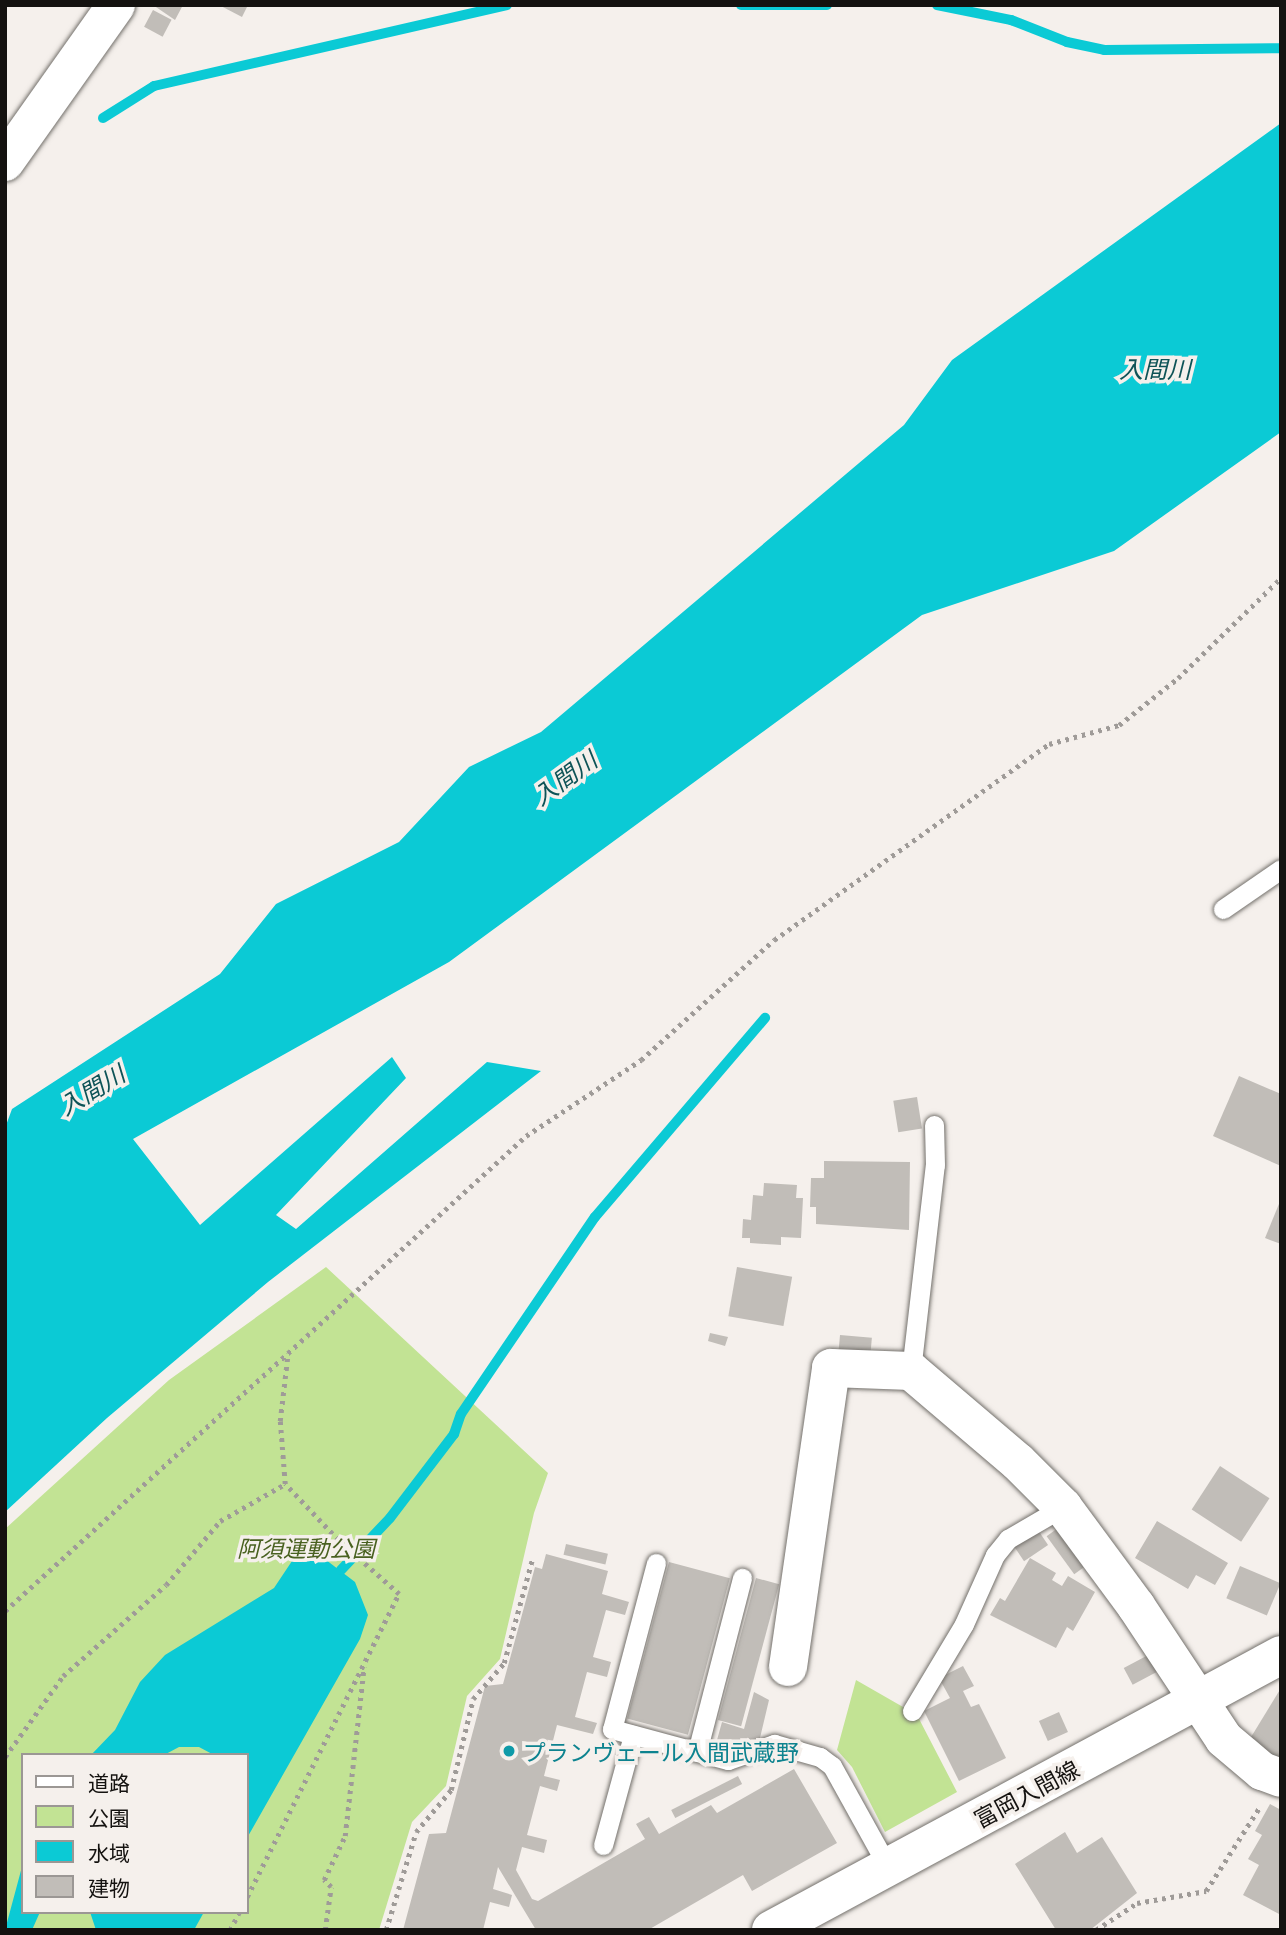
<!DOCTYPE html>
<html>
<head>
<meta charset="utf-8">
<style>
	body { margin:0 }
	#map { position:relative; width:1286px; height:1935px; overflow:hidden; background:#f5f0ec; font-family:Georgia,"Noto Sans JP",serif }
	div>[style] { position:absolute }
	[style*='--x'] { left:calc(var(--x)*1px); top:calc(var(--y)*1px); width:calc(var(--w)*1px); rotate:calc(var(--a)*1deg) }
	.green>* { inset:0; background:#c2e394 }
	.water>* { inset:0; background:#0bcad5 }
	.stream>* { height:10px; margin:-5px; padding:0 5px; transform-origin:5px; border-radius:5px; background:#0bcad5 }
	.building>* { inset:0; background:#c1bdb8; transform-origin:0 0 }
	.path>* { height:4.5px; margin-top:-2.25px; transform-origin:0; background:repeating-linear-gradient(90deg,#9f9b98 0 3.5px,transparent 0 8.5px) }
	.roads { filter:drop-shadow(0 0 2px #73706b) drop-shadow(0 0 2px #73706b) }
	.service>* { height:19px; margin:-9.5px; padding:0 9.5px; transform-origin:9.5px; border-radius:9.5px; background:#fff }
	.minor>* { height:38px; margin:-19px; padding:0 19px; transform-origin:19px; border-radius:19px; background:#fff }
	.tertiary>* { height:38px; margin:-19px; padding:0 19px; transform-origin:19px; border-radius:19px; background:#fff }
	.secondary>* { height:38px; margin:-19px; padding:0 19px; transform-origin:19px; border-radius:19px; background:#fff }
	.dots>* { width:19px; height:19px; translate:-50% -50%; box-sizing:border-box; border:4px solid #f5f0ec; border-radius:50% }
	span { translate:-50% -50%; white-space:nowrap; text-align:center; line-height:1.15; -webkit-text-stroke:7px #f5f0ec; paint-order:stroke }
	.park-label { font-size:23px; color:#496120; font-style:italic }
	.culture-label { font-size:23px; color:#0d838f }
	.left { translate:0 -50%; text-align:left }
	.street-label { font-size:23px; color:#141210 }
	.water-label { font-size:24px; color:#0e5357; font-style:italic }
	.frame { position:absolute; inset:0; border:7px solid #141210; pointer-events:none }
	.legend { position:absolute; left:21px; top:1753px; width:228px; height:161px; box-sizing:border-box; background:#f5f0ec; border:2px solid #9b9794; margin:0; padding:9px 12px; list-style:none; font-size:21px; color:#141210 }
	.legend li { display:flex; align-items:center; gap:14px; height:35px }
	.legend b { width:35px; border:2px solid #9b9794 }
</style>
</head>
<body>
<div id="map">
	<div class="green">
		<div style="clip-path:polygon(evenodd,326px 1267px,548px 1473px,534px 1513px,500px 1659px,467px 1696px,446px 1786px,412px 1822px,379px 1930px,5px 1930px,5px 1529px,169px 1380px,326px 1267px,23px 1755px,247px 1755px,247px 1912px,23px 1912px,23px 1755px)"></div>
		<div style="clip-path:polygon(856px 1680px,917px 1715px,957px 1792px,885px 1832px,852px 1767px,837px 1750px)"></div>
	</div>
	<div class="water">
		<div style="clip-path:polygon(1281px 123px,1281px 432px,1114px 551px,922px 615px,449px 962px,133px 1139px,200px 1225px,392px 1057px,406px 1078px,276px 1215px,296px 1229px,487px 1062px,541px 1071px,268px 1282px,107px 1418px,5px 1512px,5px 1128px,12px 1109px,220px 974px,276px 904px,399px 842px,469px 767px,541px 732px,904px 425px,952px 360px)"></div>
		<div style="clip-path:polygon(309px 1547px,355px 1582px,368px 1615px,360px 1639px,247px 1838px,247px 1755px,214px 1755px,199px 1747px,179px 1747px,164px 1755px,91px 1755px,115px 1730px,140px 1682px,165px 1655px,274px 1588px,298px 1552px)"></div>
		<div style="clip-path:polygon(23px 1863px,23px 1912px,40px 1912px,32px 1930px,5px 1930px)"></div>
		<div style="clip-path:polygon(90px 1912px,204px 1912px,194px 1930px,96px 1930px)"></div>
	</div>
	<div class="stream">
		<div style="--x:741;--y:5;--w:86;--a:0"></div>
		<div style="--x:937;--y:5;--w:76;--a:11.5"></div>
		<div style="--x:1011;--y:20;--w:60;--a:21.4"></div>
		<div style="--x:1067;--y:42;--w:38;--a:12"></div>
		<div style="--x:1104;--y:50;--w:177;--a:-0.6"></div>
		<div style="--x:103;--y:118;--w:60;--a:-32.1"></div>
		<div style="--x:154;--y:86;--w:362;--a:-12.9"></div>
		<div style="--x:341;--y:1570;--w:71;--a:-46.7"></div>
		<div style="--x:390;--y:1518;--w:106;--a:-52.7"></div>
		<div style="--x:454;--y:1434;--w:21;--a:-71"></div>
		<div style="--x:461;--y:1414;--w:238;--a:-55.8"></div>
		<div style="--x:595;--y:1217;--w:262;--a:-49.5"></div>
	</div>
	<div class="building">
		<div style="clip-path:polygon(153px 5px,183px 5px,175px 20px)"></div>
		<div style="clip-path:polygon(219px 5px,248px 5px,242px 17px)"></div>
		<div style="left:153px;top:10px;width:21px;height:19px;rotate:28deg"></div>
		<div style="clip-path:polygon(1239px 1076px,1281px 1094px,1281px 1166px,1213px 1136px)"></div>
		<div style="left:917px;top:1097px;width:32px;height:24px;rotate:81deg"></div>
		<div style="clip-path:polygon(824px 1161px,910px 1162px,909px 1230px,816px 1224px,816px 1207px,810px 1207px,811px 1178px,824px 1178px)"></div>
		<div style="clip-path:polygon(764px 1183px,797px 1185px,796px 1198px,803px 1198px,801px 1238px,781px 1237px,781px 1245px,750px 1243px,750px 1238px,742px 1238px,743px 1219px,751px 1220px,753px 1195px,763px 1196px)"></div>
		<div style="clip-path:polygon(1281px 1199px,1281px 1244px,1265px 1238px)"></div>
		<div style="left:737px;top:1267px;width:56px;height:50px;rotate:10deg"></div>
		<div style="clip-path:polygon(710px 1333px,728px 1337px,725px 1346px,708px 1341px)"></div>
		<div style="left:840px;top:1335px;width:32px;height:20px;rotate:5deg"></div>
		<div style="left:1220px;top:1466px;width:59px;height:52px;rotate:33deg"></div>
		<div style="clip-path:polygon(1157px 1521px,1228px 1563px,1215px 1585px,1196px 1575px,1188px 1589px,1135px 1558px)"></div>
		<div style="left:1062px;top:1525px;width:47px;height:19px;rotate:54deg"></div>
		<div style="left:1038px;top:1530px;width:18px;height:29px;rotate:56deg"></div>
		<div style="left:566px;top:1544px;width:43px;height:11px;rotate:13deg"></div>
		<div style="clip-path:polygon(546px 1554px,608px 1571px,602px 1594px,629px 1602px,625px 1615px,606px 1610px,593px 1657px,611px 1662px,607px 1677px,587px 1672px,575px 1717px,597px 1723px,593px 1734px,557px 1725px,544px 1776px,560px 1780px,557px 1791px,540px 1786px,527px 1835px,547px 1840px,544px 1853px,522px 1847px,516px 1870px,532px 1899px,538px 1901px,645px 1839px,636px 1824px,649px 1817px,659px 1834px,711px 1805px,717px 1813px,794px 1769px,837px 1843px,752px 1891px,743px 1875px,648px 1930px,536px 1930px,498px 1867px,493px 1889px,512px 1895px,509px 1907px,490px 1902px,483px 1930px,403px 1930px,429px 1834px,446px 1833px,485px 1686px,503px 1684px,535px 1567px,542px 1569px)"></div>
		<div style="clip-path:polygon(1030px 1558px,1056px 1573px,1052px 1580px,1062px 1586px,1068px 1576px,1095px 1592px,1073px 1631px,1067px 1627px,1056px 1648px,990px 1615px,1000px 1598px,1005px 1601px)"></div>
		<div style="left:669px;top:1562px;width:63px;height:162px;rotate:15deg"></div>
		<div style="left:1240px;top:1566px;width:44px;height:35px;rotate:23deg"></div>
		<div style="left:756px;top:1578px;width:24px;height:147px;rotate:15deg"></div>
		<div style="left:1152px;top:1653px;width:19px;height:32px;rotate:62deg"></div>
		<div style="clip-path:polygon(963px 1666px,974px 1686px,963px 1691px,971px 1707px,979px 1704px,1006px 1758px,959px 1781px,924px 1711px,950px 1698px,939px 1678px)"></div>
		<div style="clip-path:polygon(1281px 1688px,1281px 1759px,1279px 1761px,1248px 1742px)"></div>
		<div style="clip-path:polygon(754px 1692px,769px 1700px,760px 1738px,734px 1744px,717px 1740px,722px 1722px,744px 1729px)"></div>
		<div style="left:1059px;top:1712px;width:22px;height:22px;rotate:66deg"></div>
		<div style="left:738px;top:1776px;width:9px;height:75px;rotate:63deg"></div>
		<div style="clip-path:polygon(1270px 1804px,1281px 1810px,1281px 1915px,1243px 1895px,1259px 1865px,1248px 1859px,1262px 1835px,1255px 1831px)"></div>
		<div style="clip-path:polygon(1065px 1832px,1077px 1853px,1102px 1837px,1137px 1893px,1090px 1930px,1056px 1930px,1015px 1864px)"></div>
	</div>
	<div class="path">
		<div style="--x:5;--y:1611;--w:705;--a:-42.36"></div>
		<div style="--x:526;--y:1136;--w:138;--a:-33.5"></div>
		<div style="--x:641;--y:1060;--w:179;--a:-42.1"></div>
		<div style="--x:774;--y:940;--w:338;--a:-35.5"></div>
		<div style="--x:1049;--y:744;--w:73;--a:-15.2"></div>
		<div style="--x:1119;--y:725;--w:75;--a:-38.5"></div>
		<div style="--x:1178;--y:678;--w:144;--a:-44.2"></div>
		<div style="--x:5;--y:1757;--w:100;--a:-54.4"></div>
		<div style="--x:63;--y:1676;--w:137;--a:-41.5"></div>
		<div style="--x:166;--y:1585;--w:84;--a:-49.8"></div>
		<div style="--x:220;--y:1521;--w:75;--a:-29.6"></div>
		<div style="--x:285;--y:1484;--w:63;--a:-94.5"></div>
		<div style="--x:280;--y:1421;--w:68;--a:-83.3"></div>
		<div style="--x:247;--y:1897;--w:339;--a:-63.4"></div>
		<div style="--x:399;--y:1594;--w:81;--a:-138.5"></div>
		<div style="--x:338;--y:1540;--w:77;--a:-133.4"></div>
		<div style="--x:230;--y:1930;--w:20;--a:-63"></div>
		<div style="--x:325;--y:1930;--w:43;--a:-82.1"></div>
		<div style="--x:331;--y:1887;--w:10;--a:-135"></div>
		<div style="--x:324;--y:1880;--w:49;--a:-64.5"></div>
		<div style="--x:345;--y:1836;--w:170;--a:-83.6"></div>
		<div style="--x:386;--y:1930;--w:102;--a:-73"></div>
		<div style="--x:416;--y:1832;--w:55;--a:-50.2"></div>
		<div style="--x:451;--y:1790;--w:94;--a:-76.4"></div>
		<div style="--x:473;--y:1699;--w:48;--a:-49.3"></div>
		<div style="--x:504;--y:1663;--w:107;--a:-74.8"></div>
		<div style="--x:1096;--y:1930;--w:49;--a:-33.4"></div>
		<div style="--x:1137;--y:1903;--w:70;--a:-9.9"></div>
		<div style="--x:1206;--y:1891;--w:98;--a:-57.4"></div>
	</div>
	<div class="roads">
		<div class="service">
			<div style="--x:1223;--y:909;--w:70;--a:-34.6"></div>
			<div style="--x:911;--y:1371;--w:207;--a:-83.4"></div>
			<div style="--x:935;--y:1165;--w:40;--a:-91.4"></div>
			<div style="--x:656;--y:1563;--w:172;--a:104.8"></div>
			<div style="--x:612;--y:1729;--w:120;--a:15"></div>
			<div style="--x:728;--y:1760;--w:49;--a:-19.2"></div>
			<div style="--x:774;--y:1744;--w:48;--a:15.8"></div>
			<div style="--x:820;--y:1757;--w:15;--a:37"></div>
			<div style="--x:832;--y:1766;--w:115;--a:61"></div>
			<div style="--x:912;--y:1711;--w:101;--a:-59.1"></div>
			<div style="--x:964;--y:1624;--w:76;--a:-65.8"></div>
			<div style="--x:995;--y:1555;--w:21;--a:-51"></div>
			<div style="--x:1008;--y:1539;--w:64;--a:-30.2"></div>
			<div style="--x:697;--y:1752;--w:180;--a:-75.5"></div>
			<div style="--x:603;--y:1845;--w:114;--a:-74.7"></div>
		</div>
		<div class="minor">
			<div style="--x:788;--y:1667;--w:302;--a:-81.8"></div>
			<div style="--x:831;--y:1368;--w:80;--a:2.1"></div>
			<div style="--x:911;--y:1371;--w:140;--a:40.4"></div>
			<div style="--x:1018;--y:1462;--w:64;--a:45"></div>
			<div style="--x:1063;--y:1507;--w:123;--a:53.6"></div>
			<div style="--x:1136;--y:1606;--w:159;--a:56.5"></div>
			<div style="--x:1224;--y:1739;--w:50;--a:40.1"></div>
			<div style="--x:1262;--y:1771;--w:20;--a:20"></div>
		</div>
		<div class="tertiary">
			<div style="--x:5;--y:162;--w:192;--a:-54.7"></div>
		</div>
		<div class="secondary">
			<div style="--x:771;--y:1930;--w:579;--a:-28.33"></div>
		</div>
	</div>
	<div class="dots">
		<div style="left:509px;top:1751px;background:#0f9aa8"></div>
	</div>
	<div class="park-label">
		<span style="left:306px;top:1547px">阿須運動公園</span>
	</div>
	<div class="culture-label">
		<span class="left" style="left:523px;top:1751px">プランヴェール入間武蔵野</span>
	</div>
	<div class="street-label">
		<span style="left:1026px;top:1793px;rotate:-28deg">富岡入間線</span>
	</div>
	<div class="water-label">
		<span style="left:1155px;top:368px">入間川</span>
		<span style="left:564px;top:777px;rotate:-36deg">入間川</span>
		<span style="left:91px;top:1089px;rotate:-31deg">入間川</span>
	</div>
	<div class="frame"></div>
	<ul class="legend">
	<li><b style="height:9px;background:#fff"></b>道路</li>
	<li><b style="height:19px;background:#c2e394"></b>公園</li>
	<li><b style="height:19px;background:#0bcad5"></b>水域</li>
	<li><b style="height:19px;background:#c1bdb8"></b>建物</li>
	</ul>
</div>
</body>
</html>
